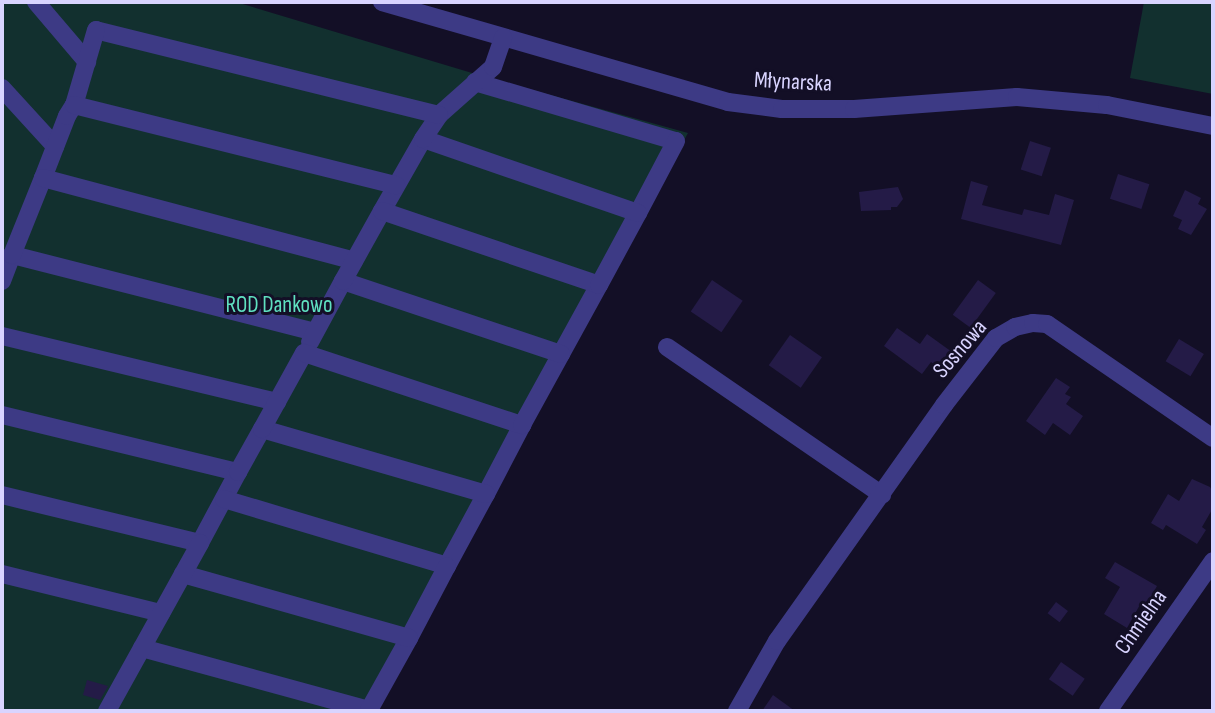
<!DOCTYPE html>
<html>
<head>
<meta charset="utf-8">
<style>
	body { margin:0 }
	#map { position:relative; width:1215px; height:713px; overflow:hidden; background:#130f26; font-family:"Sofia Sans Condensed",sans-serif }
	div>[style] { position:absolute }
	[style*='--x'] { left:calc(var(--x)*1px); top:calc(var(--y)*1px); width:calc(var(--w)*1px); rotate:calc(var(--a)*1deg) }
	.green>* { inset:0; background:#12302f }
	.building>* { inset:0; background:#241b47; transform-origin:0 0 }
	.minor>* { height:18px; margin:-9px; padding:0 9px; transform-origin:9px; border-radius:9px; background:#3d3a85 }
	span { translate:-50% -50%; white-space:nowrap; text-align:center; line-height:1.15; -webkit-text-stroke:6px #130f26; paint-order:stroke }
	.street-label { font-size:23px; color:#d9d4ff }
	.park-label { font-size:23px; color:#5fe0c0 }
	.frame { position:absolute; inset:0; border:4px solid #d9d4ff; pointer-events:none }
</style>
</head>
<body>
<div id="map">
	<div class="green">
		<div style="clip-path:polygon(2px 2px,236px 2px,482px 76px,688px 133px,373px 711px,2px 711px)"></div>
		<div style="clip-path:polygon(1144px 2px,1213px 2px,1213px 94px,1130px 78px)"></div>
	</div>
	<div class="building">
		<div style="left:1030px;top:141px;width:22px;height:30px;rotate:18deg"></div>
		<div style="left:1118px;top:174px;width:33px;height:26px;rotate:18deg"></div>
		<div style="clip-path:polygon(971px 181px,988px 186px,982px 205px,1022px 215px,1024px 209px,1049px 215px,1055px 194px,1074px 200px,1061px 245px,961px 219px)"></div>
		<div style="clip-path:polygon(898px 187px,903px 199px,897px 207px,891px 207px,891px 210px,861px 211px,859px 192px)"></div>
		<div style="clip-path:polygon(1185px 190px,1201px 198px,1198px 204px,1207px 209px,1191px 235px,1178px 229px,1182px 220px,1173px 216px)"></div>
		<div style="left:712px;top:280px;width:37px;height:38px;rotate:34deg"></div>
		<div style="left:978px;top:280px;width:22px;height:43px;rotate:36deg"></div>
		<div style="clip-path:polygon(897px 328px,920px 344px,927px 334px,952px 352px,940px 369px,931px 362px,922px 374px,884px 346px)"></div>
		<div style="left:790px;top:335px;width:39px;height:37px;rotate:35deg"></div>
		<div style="left:1179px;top:339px;width:29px;height:26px;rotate:31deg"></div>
		<div style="clip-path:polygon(1056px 378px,1070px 387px,1065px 394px,1071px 397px,1066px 404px,1083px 416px,1070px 435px,1053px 423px,1045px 435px,1026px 421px)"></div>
		<div style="clip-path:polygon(1192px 479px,1210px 487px,1213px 492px,1213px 508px,1202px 527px,1206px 530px,1197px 544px,1166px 525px,1163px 530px,1151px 523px,1168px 494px,1179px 501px)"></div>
		<div style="clip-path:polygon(1115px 562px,1157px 586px,1147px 604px,1142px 601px,1127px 628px,1104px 614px,1120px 587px,1105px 578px)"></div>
		<div style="left:1056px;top:602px;width:15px;height:14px;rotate:37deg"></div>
		<div style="left:1061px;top:662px;width:29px;height:21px;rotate:35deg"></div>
		<div style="clip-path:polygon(87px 680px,108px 686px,100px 700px,83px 695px)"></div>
		<div style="clip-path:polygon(773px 695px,795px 711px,762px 711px)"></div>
	</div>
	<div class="minor">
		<div style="--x:36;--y:2;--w:79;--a:49.6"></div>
		<div style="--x:382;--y:2;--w:360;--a:16.1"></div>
		<div style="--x:728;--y:102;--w:54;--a:7.4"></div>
		<div style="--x:782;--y:109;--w:72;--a:0"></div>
		<div style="--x:854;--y:109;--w:163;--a:-4.2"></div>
		<div style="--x:1017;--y:97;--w:90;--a:5.1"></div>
		<div style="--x:1107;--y:105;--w:108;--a:11.2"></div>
		<div style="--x:475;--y:82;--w:209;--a:16.4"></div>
		<div style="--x:676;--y:141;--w:81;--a:117.8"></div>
		<div style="--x:2;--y:88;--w:79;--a:47.6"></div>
		<div style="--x:439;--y:115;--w:72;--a:-41.6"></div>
		<div style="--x:493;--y:67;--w:31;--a:-71"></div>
		<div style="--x:43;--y:178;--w:66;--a:-68.8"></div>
		<div style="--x:67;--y:116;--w:13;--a:-58"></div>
		<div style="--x:382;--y:211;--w:83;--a:-60.3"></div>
		<div style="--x:2;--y:281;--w:28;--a:-69"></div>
		<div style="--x:315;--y:332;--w:313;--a:-165.7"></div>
		<div style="--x:12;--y:255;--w:83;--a:-68.1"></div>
		<div style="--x:43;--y:178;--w:322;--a:14.9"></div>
		<div style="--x:2;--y:336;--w:283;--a:13.5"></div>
		<div style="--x:310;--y:342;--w:69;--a:-61.6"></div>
		<div style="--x:667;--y:347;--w:261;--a:34.5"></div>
		<div style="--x:561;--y:354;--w:79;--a:-61.2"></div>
		<div style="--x:2;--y:415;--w:243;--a:13.6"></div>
		<div style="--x:238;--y:472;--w:81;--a:118.2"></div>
		<div style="--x:200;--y:543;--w:204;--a:-166.4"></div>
		<div style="--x:238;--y:472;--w:49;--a:-60.8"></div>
		<div style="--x:486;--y:494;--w:78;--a:-62.4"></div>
		<div style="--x:224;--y:499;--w:233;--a:16.7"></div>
		<div style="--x:447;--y:566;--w:82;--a:-61.6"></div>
		<div style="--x:486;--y:494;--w:233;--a:-163.8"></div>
		<div style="--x:262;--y:429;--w:87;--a:-61.1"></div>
		<div style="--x:304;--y:353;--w:230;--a:18.3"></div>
		<div style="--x:522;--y:425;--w:81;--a:-61.2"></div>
		<div style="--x:561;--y:354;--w:230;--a:-161.5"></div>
		<div style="--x:343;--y:281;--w:80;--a:-60.9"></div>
		<div style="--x:382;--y:211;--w:229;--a:18.8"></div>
		<div style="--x:599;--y:285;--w:82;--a:-61.6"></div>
		<div style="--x:638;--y:213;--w:227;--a:-161"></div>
		<div style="--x:423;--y:139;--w:29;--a:-56"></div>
		<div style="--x:439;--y:115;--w:353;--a:-166.1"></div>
		<div style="--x:96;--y:30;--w:78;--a:106.3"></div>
		<div style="--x:74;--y:105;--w:332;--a:14"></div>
		<div style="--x:2;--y:574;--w:164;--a:13.8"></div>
		<div style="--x:409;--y:638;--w:81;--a:-62.2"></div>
		<div style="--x:142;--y:648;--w:235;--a:15.3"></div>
		<div style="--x:369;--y:710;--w:82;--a:-60.9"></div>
		<div style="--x:409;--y:638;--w:235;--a:-164.2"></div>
		<div style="--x:107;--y:711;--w:192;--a:-61"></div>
		<div style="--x:737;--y:711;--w:81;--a:-60.3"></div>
		<div style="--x:777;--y:641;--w:289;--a:-54.7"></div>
		<div style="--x:944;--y:405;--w:85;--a:-52.2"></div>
		<div style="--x:996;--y:338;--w:22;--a:-30"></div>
		<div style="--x:1015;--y:327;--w:18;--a:-13"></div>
		<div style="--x:1033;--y:323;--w:14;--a:4"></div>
		<div style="--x:1047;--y:324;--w:201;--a:34.5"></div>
		<div style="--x:1108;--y:711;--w:183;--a:-55"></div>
	</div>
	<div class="street-label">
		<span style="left:793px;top:82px;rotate:3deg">Młynarska</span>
		<span style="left:960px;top:349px;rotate:-49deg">Sosnowa</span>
		<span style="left:1141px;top:622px;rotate:-55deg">Chmielna</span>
	</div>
	<div class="park-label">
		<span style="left:279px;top:305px">ROD Dankowo</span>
	</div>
	<div class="frame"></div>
</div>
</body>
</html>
